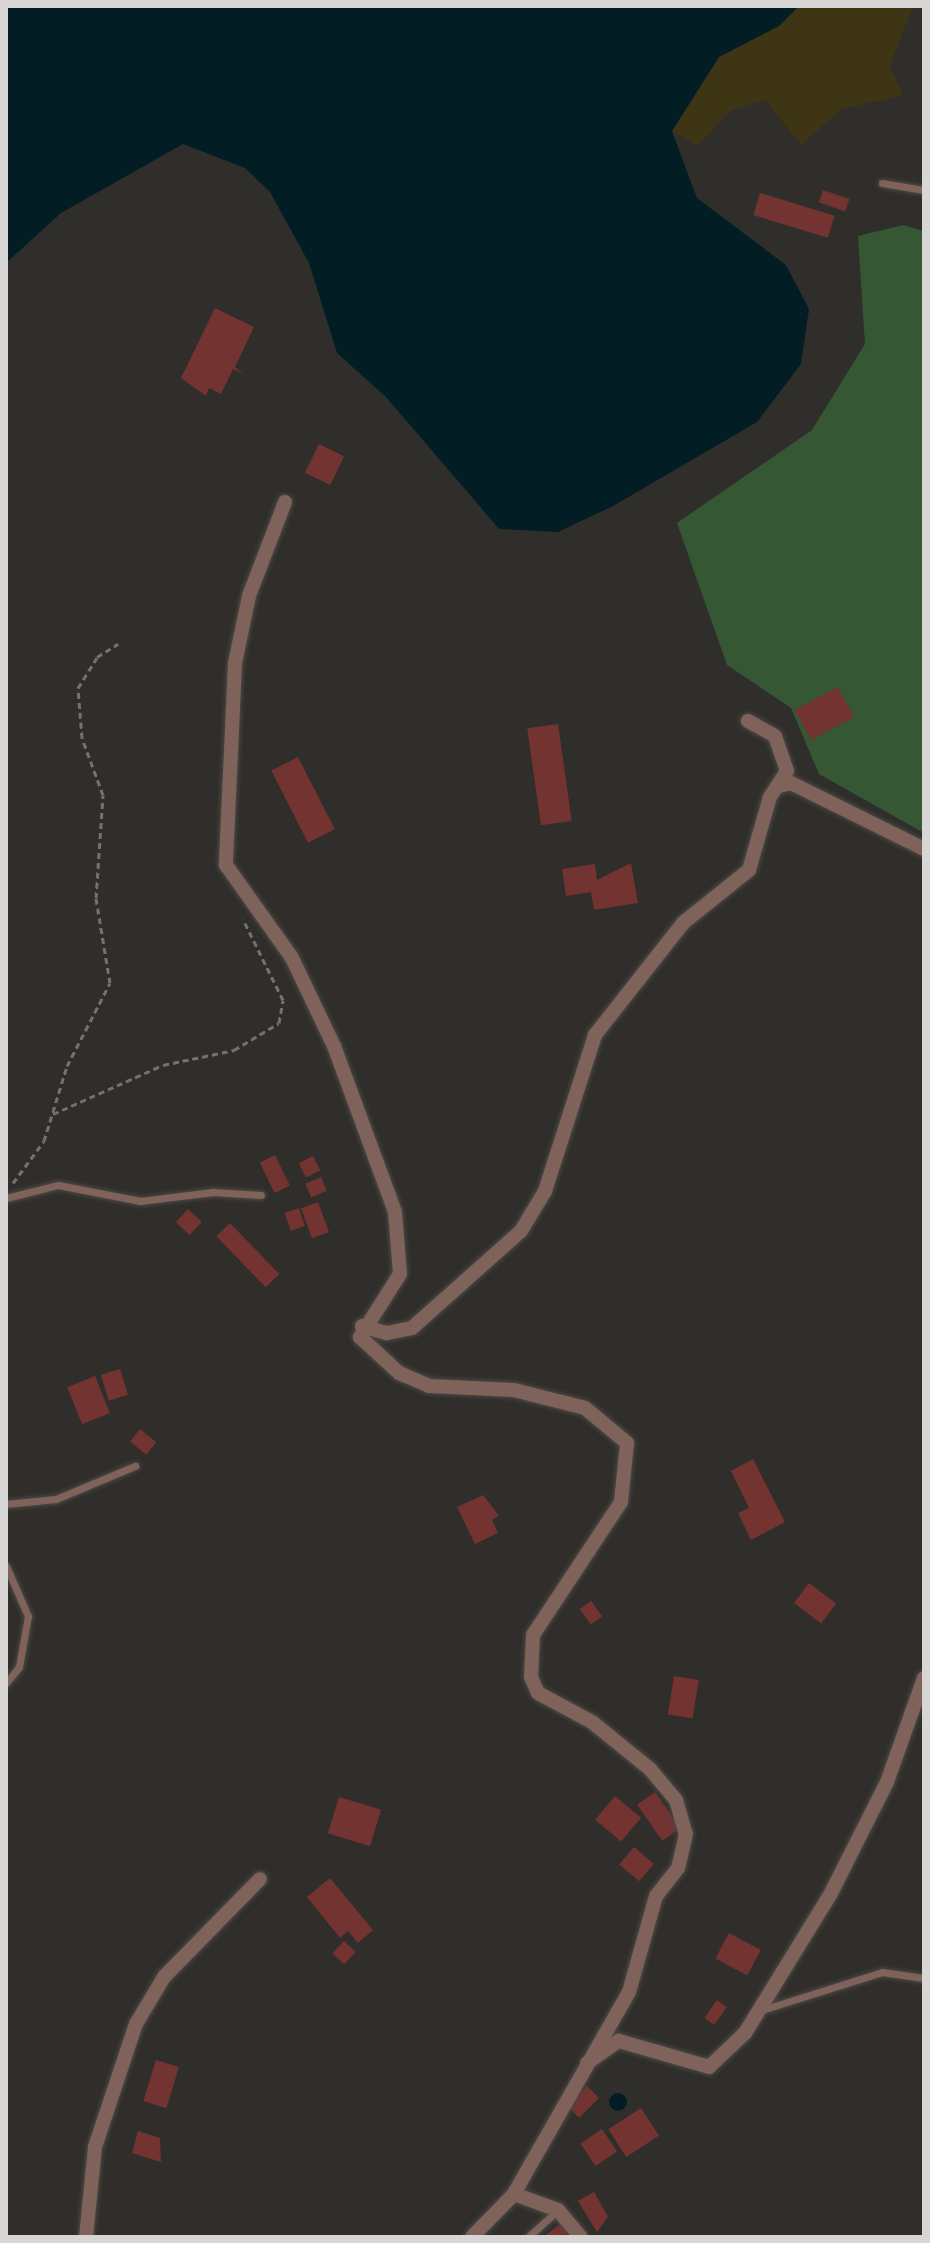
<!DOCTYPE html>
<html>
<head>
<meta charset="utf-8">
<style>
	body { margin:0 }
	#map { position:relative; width:930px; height:2243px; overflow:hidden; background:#302e2b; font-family:Rubik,sans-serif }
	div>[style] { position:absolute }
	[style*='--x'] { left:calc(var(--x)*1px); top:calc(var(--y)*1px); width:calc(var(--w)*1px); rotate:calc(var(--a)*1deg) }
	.green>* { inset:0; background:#365733 }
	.sand>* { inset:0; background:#3e3515 }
	.water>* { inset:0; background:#021e24 }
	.round { border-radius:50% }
	.building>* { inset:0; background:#733331; transform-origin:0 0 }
	.path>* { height:3px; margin-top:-1.5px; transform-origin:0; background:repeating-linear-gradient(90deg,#74726f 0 6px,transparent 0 10px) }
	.roads { filter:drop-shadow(0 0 2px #4b4946) drop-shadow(0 0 2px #4b4946) }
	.service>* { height:7px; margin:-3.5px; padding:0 3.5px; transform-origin:3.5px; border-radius:3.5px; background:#7f6259 }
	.minor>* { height:14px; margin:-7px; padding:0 7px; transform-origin:7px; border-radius:7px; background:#7f6259 }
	span { translate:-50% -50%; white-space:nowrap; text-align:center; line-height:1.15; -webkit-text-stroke:6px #262421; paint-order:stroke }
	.frame { position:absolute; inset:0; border:8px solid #d8d6d4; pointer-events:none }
</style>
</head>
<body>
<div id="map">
	<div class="green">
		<div style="clip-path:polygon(903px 225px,924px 231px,924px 833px,819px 774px,791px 708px,727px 665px,677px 523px,812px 430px,865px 344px,858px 236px)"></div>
	</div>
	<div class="sand">
		<div style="clip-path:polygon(799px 6px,913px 6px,890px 66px,903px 95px,842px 109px,801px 145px,766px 100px,731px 110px,697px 146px,672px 131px,719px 57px,779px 26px)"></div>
	</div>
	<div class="water">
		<div style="clip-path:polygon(6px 6px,799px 6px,779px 26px,719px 57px,672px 131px,697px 198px,786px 265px,809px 309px,801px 364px,757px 422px,613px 506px,558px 532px,499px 529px,386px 397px,337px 353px,309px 263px,270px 192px,245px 168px,183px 144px,61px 213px,6px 263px)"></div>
		<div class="round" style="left:609px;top:2093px;width:18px;height:18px"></div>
	</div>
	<div class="building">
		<div style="left:823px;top:190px;width:28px;height:13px;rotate:19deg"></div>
		<div style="left:760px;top:193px;width:78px;height:23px;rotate:17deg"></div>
		<div style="clip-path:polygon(215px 308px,254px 327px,235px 367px,243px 374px,233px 369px,221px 394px,209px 388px,206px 396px,181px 378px)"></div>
		<div style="left:319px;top:444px;width:28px;height:32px;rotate:26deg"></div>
		<div style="left:838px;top:687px;width:34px;height:49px;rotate:62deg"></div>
		<div style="left:558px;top:724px;width:98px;height:31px;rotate:82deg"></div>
		<div style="left:298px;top:757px;width:81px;height:30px;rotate:63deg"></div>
		<div style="clip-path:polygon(631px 863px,638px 903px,594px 910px,591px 892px,566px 896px,562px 869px,595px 864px,597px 880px)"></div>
		<div style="left:275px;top:1155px;width:34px;height:17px;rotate:64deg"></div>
		<div style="left:313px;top:1156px;width:16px;height:16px;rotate:63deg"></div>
		<div style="left:321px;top:1177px;width:15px;height:17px;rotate:67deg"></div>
		<div style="left:318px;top:1202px;width:32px;height:18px;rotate:70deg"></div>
		<div style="left:299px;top:1208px;width:19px;height:15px;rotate:72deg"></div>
		<div style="left:188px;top:1209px;width:19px;height:18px;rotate:43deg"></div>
		<div style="left:230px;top:1223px;width:71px;height:19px;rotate:46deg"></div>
		<div style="left:120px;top:1369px;width:27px;height:20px;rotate:73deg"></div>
		<div style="left:95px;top:1376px;width:40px;height:30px;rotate:68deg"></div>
		<div style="left:140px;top:1429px;width:21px;height:16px;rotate:39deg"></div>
		<div style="clip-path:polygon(753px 1459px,785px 1522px,751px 1540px,738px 1513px,749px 1508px,731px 1471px)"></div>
		<div style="clip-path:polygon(483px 1495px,499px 1516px,492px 1520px,498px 1533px,475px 1544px,457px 1507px)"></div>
		<div style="left:809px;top:1583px;width:34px;height:25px;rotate:37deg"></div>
		<div style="left:591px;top:1601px;width:19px;height:14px;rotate:54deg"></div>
		<div style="left:674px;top:1676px;width:25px;height:39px;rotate:9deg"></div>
		<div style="left:655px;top:1792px;width:44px;height:22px;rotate:55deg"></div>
		<div style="left:615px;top:1796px;width:34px;height:31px;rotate:40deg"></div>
		<div style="left:339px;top:1797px;width:44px;height:38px;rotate:17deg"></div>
		<div style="left:634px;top:1847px;width:26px;height:23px;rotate:40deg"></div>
		<div style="clip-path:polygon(330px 1878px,373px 1930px,358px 1943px,348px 1931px,340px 1938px,307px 1897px)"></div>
		<div style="left:729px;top:1933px;width:36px;height:29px;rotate:28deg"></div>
		<div style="left:344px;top:1941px;width:16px;height:17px;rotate:43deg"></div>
		<div style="left:717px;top:2000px;width:12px;height:22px;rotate:35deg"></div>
		<div style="left:156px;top:2060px;width:24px;height:43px;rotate:17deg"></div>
		<div style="left:587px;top:2086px;width:17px;height:28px;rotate:45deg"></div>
		<div style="left:641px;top:2108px;width:33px;height:39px;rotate:57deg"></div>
		<div style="left:602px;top:2129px;width:27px;height:26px;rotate:56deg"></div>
		<div style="clip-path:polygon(138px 2131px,160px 2138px,161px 2162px,132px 2153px)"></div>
		<div style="clip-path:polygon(594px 2192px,608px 2217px,597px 2232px,578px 2201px)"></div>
		<div style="clip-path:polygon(564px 2221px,576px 2237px,543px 2237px)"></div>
	</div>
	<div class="path">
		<div style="--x:53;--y:1114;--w:120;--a:-24"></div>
		<div style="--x:163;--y:1065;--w:73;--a:-11.9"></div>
		<div style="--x:234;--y:1050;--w:52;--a:-31"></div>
		<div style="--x:279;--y:1023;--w:23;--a:-80"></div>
		<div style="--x:283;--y:1000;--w:90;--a:-116.3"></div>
		<div style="--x:13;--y:1183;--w:52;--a:-53.6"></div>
		<div style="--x:44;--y:1141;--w:78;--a:-73"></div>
		<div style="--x:67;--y:1066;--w:93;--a:-62.6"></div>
		<div style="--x:110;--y:983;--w:86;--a:-99.4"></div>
		<div style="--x:96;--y:898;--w:103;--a:-86.1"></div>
		<div style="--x:103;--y:795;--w:61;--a:-110.2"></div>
		<div style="--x:82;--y:738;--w:50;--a:-94.6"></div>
		<div style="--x:78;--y:688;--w:36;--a:-58"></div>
		<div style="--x:97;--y:657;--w:25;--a:-32"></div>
	</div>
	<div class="roads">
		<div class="service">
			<div style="--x:882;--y:183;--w:43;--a:9.5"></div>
			<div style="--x:6;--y:1198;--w:54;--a:-14"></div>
			<div style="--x:58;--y:1185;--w:84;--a:11"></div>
			<div style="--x:140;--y:1201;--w:74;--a:-7"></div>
			<div style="--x:213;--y:1192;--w:48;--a:3.6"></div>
			<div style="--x:6;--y:1504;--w:50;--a:-5.7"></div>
			<div style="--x:56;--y:1499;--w:86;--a:-22.7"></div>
			<div style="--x:6;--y:1566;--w:55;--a:66.3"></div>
			<div style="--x:28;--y:1616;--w:52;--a:100"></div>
			<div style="--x:19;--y:1667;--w:21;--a:129"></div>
			<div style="--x:765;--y:2009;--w:123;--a:-17.5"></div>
			<div style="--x:882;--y:1972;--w:42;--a:8.1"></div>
			<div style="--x:528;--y:2237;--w:40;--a:-42"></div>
		</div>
		<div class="minor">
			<div style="--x:285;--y:502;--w:101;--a:111"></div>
			<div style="--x:249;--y:596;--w:68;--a:101.8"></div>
			<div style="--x:235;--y:663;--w:202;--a:92.6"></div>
			<div style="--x:226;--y:865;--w:114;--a:54.6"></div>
			<div style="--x:292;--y:958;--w:98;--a:64.5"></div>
			<div style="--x:334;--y:1046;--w:177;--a:69.8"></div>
			<div style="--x:395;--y:1212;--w:62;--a:85.4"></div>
			<div style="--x:400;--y:1274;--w:75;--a:122.4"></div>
			<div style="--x:360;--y:1337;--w:53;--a:42.7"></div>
			<div style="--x:399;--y:1373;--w:33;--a:23"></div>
			<div style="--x:429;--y:1386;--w:85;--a:2.7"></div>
			<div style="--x:514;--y:1390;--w:73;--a:14.2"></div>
			<div style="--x:585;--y:1408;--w:55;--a:39.8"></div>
			<div style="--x:627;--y:1443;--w:59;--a:95.8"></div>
			<div style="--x:621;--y:1502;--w:159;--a:123.5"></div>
			<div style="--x:533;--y:1635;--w:42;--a:92.7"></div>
			<div style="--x:531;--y:1677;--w:17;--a:66"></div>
			<div style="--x:538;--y:1693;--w:61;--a:28.2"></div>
			<div style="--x:592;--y:1722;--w:75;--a:39"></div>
			<div style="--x:650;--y:1769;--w:40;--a:50"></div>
			<div style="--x:676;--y:1800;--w:35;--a:74"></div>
			<div style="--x:686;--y:1834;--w:35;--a:103"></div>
			<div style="--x:678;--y:1868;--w:36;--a:128"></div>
			<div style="--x:656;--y:1896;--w:100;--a:105.7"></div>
			<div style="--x:629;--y:1992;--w:232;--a:119.7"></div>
			<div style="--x:514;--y:2194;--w:60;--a:134.3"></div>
			<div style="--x:779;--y:786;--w:12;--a:-14"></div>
			<div style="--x:791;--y:783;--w:148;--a:26.4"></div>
			<div style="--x:362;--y:1326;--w:26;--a:16"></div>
			<div style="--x:387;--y:1333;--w:25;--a:-11"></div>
			<div style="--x:412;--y:1328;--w:146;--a:-41.7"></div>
			<div style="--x:521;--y:1231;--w:47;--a:-59"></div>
			<div style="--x:545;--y:1191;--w:164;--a:-72.2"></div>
			<div style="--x:595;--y:1035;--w:142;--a:-51.8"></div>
			<div style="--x:683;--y:923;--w:85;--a:-38.8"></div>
			<div style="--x:749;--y:870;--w:76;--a:-74"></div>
			<div style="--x:770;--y:797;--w:31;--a:-57"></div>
			<div style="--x:787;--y:771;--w:37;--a:-109"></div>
			<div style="--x:775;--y:736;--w:31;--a:-151"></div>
			<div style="--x:587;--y:2063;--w:39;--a:-35"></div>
			<div style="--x:619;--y:2041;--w:94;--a:16.1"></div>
			<div style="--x:709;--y:2067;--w:50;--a:-43.4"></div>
			<div style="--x:745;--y:2033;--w:162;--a:-58.4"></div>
			<div style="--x:830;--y:1895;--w:127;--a:-63.2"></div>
			<div style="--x:887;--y:1782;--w:110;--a:-70.4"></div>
			<div style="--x:514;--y:2194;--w:47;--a:20"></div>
			<div style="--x:558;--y:2210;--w:35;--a:50"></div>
			<div style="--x:86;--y:2237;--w:90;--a:-84.3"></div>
			<div style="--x:95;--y:2147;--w:130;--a:-71.6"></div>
			<div style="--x:136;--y:2024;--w:55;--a:-59.2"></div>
			<div style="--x:164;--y:1977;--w:137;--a:-45.6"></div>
		</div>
	</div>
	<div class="frame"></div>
</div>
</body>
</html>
